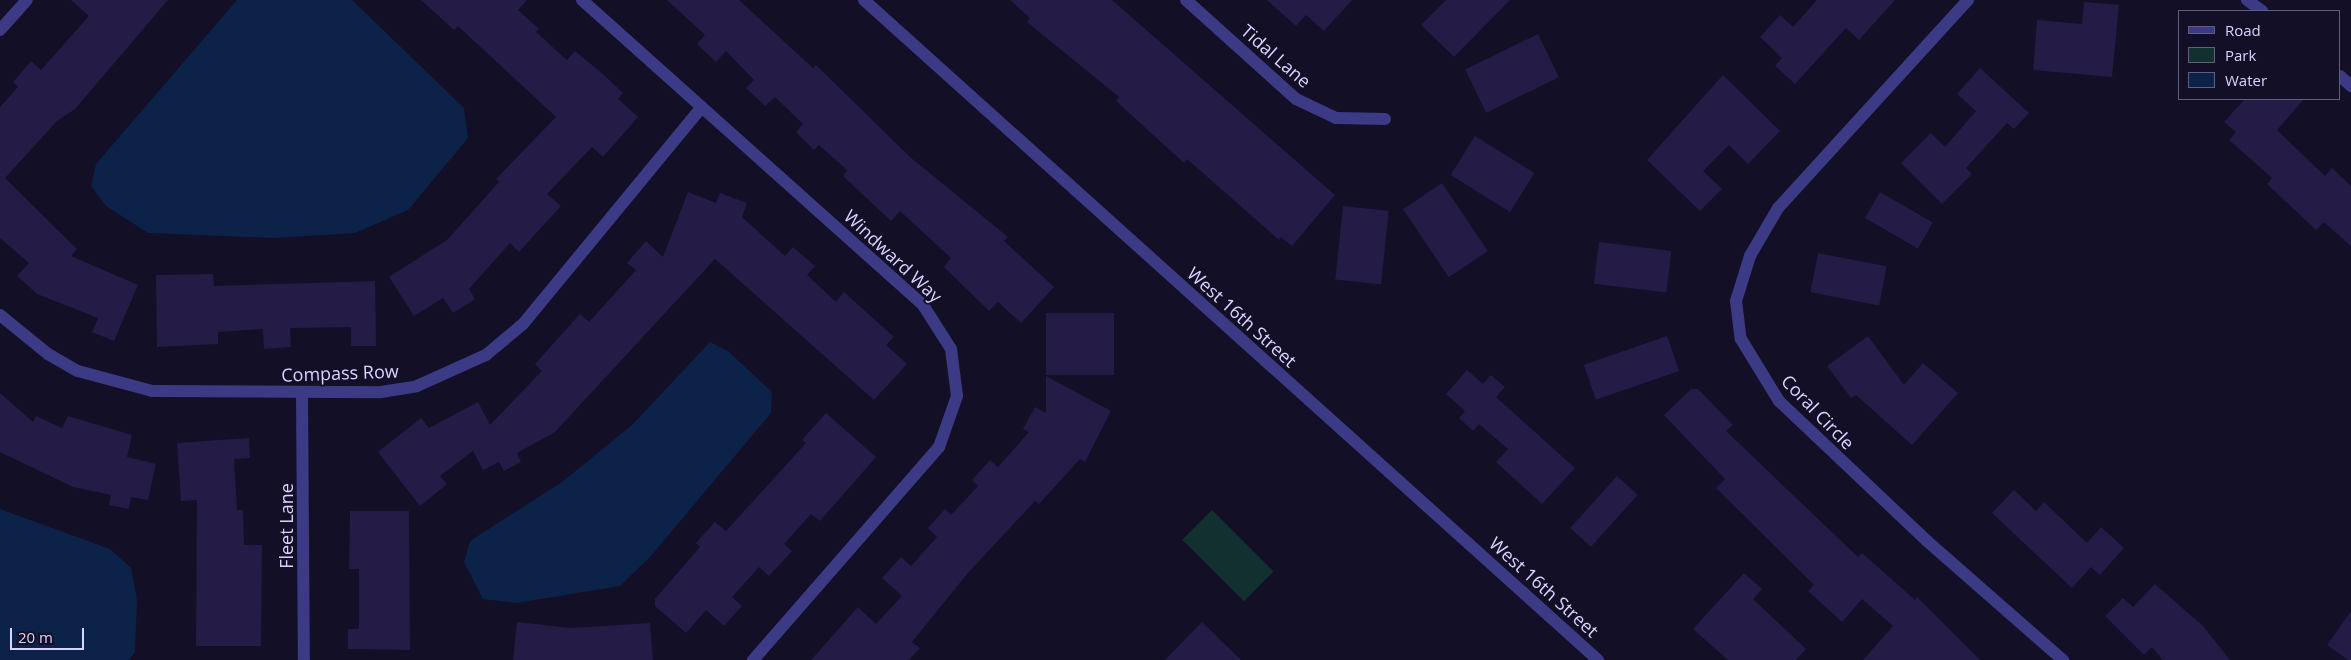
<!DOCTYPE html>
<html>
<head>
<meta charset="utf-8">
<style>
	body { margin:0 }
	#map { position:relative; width:2351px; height:660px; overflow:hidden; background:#130f26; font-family:"Open Sans",sans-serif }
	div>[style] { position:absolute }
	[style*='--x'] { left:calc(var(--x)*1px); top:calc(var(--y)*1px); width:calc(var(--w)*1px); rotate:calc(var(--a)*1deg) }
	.green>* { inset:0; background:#12302f; transform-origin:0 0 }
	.water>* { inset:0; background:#0c2248 }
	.building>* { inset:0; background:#241b47; transform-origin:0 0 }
	.minor>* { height:12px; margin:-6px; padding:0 6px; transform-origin:6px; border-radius:6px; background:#3d3a85 }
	span { translate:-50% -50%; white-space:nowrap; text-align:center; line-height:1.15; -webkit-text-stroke:4px #130f26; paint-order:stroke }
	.street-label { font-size:18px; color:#d9d4ff }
	.legend { position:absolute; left:2178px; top:10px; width:162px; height:90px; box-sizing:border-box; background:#130f26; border:1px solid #625e7d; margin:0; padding:6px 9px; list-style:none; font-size:15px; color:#d9d4ff }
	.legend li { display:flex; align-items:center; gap:10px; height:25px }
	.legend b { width:25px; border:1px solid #625e7d }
	.scale { position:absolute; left:10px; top:628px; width:74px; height:22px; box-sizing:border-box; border:2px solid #d9d4ff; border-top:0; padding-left:6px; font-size:15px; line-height:18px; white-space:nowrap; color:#d9d4ff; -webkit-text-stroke:4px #130f26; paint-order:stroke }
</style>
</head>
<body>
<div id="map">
	<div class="green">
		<div style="left:1212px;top:510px;width:87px;height:42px;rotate:45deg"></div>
	</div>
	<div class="water">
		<div style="clip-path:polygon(237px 0,352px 0,464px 108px,468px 138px,408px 210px,355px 233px,274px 238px,148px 233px,106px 206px,91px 186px,96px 164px)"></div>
		<div style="clip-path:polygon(710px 342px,728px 351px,772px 392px,771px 413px,650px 557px,620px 586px,516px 603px,483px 599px,464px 562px,470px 541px,562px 482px,632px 425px)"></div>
		<div style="clip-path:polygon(0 509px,110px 549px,131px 568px,137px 600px,135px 652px,129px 660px,0 660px)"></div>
	</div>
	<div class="building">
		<div style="clip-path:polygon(71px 0,168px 0,75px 109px,57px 121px,5px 178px,77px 249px,71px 256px,138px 285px,114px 341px,92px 332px,98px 318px,37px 294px,17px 276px,29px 263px,0 238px,0 107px,18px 87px,13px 82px,31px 61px,41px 70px,89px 16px)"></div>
		<div style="clip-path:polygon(421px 0,527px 0,518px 10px,539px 29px,536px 32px,567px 60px,575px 51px,604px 75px,623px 93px,618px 99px,638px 117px,603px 157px,592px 147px,547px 194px,561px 206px,519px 252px,510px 243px,469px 289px,475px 299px,453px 313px,443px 298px,414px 316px,389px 277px,447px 240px,499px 182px,496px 179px,556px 117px,458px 26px,454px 30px)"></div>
		<div style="clip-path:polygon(667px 0,739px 0,813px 68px,816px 65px,910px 157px,1008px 237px,1004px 241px,1054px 287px,1021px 323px,998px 302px,989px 311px,944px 267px,951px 258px,900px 211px,891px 221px,843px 176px,847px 170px,819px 145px,814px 150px,796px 132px,803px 124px,775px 97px,765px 106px,746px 88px,754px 80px,726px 51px,716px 62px,697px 44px,705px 35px)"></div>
		<div style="clip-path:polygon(1010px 0,1112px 0,1335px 195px,1292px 246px,1281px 237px,1279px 240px,1187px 159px,1184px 163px,1116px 101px,1119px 97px,1027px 22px,1030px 18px)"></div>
		<div style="clip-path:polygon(1267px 0,1352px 0,1324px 31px,1306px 15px,1296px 26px)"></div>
		<div style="clip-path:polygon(1446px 0,1510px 0,1454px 57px,1421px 25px)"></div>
		<div style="clip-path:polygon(1817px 0,1895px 0,1859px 40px,1846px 28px,1795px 84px,1775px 66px,1782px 58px,1760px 37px,1780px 15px,1793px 27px)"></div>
		<div style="clip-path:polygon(2084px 2px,2119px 5px,2112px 77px,2033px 70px,2037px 20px,2082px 24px)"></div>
		<div style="left:1538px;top:34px;width:48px;height:81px;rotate:64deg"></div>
		<div style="clip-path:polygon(1980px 68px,2029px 113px,2014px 129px,2007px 123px,1966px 168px,1972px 174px,1942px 204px,1901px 163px,1931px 133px,1945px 147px,1976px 111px,1957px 94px)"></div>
		<div style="clip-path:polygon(1723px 75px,1780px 131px,1748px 164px,1729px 145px,1703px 171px,1722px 189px,1700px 211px,1647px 160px)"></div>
		<div style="clip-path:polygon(2245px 99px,2304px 99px,2277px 130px,2325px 176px,2332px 168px,2351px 186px,2351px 246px,2324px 222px,2316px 230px,2267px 184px,2272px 178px,2229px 140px,2236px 132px,2224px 122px)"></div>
		<div style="left:1475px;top:136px;width:70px;height:46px;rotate:32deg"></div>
		<div style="left:1442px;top:183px;width:82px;height:47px;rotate:56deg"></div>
		<div style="clip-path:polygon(688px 192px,716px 203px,720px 193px,747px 203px,742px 217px,785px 256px,793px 247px,815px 266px,807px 275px,836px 302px,844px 292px,894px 337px,886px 345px,907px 364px,874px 400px,715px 259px,555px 432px,517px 453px,521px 462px,504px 471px,499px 462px,483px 470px,473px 451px,440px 476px,447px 484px,420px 506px,378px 452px,421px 418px,429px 428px,478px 402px,490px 425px,542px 371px,535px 364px,580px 314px,589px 322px,636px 270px,627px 263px,646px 241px,663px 257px)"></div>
		<div style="left:1880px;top:192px;width:61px;height:30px;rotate:30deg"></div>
		<div style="left:1343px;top:206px;width:46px;height:74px;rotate:6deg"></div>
		<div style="left:1599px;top:242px;width:73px;height:42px;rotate:7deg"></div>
		<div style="left:1818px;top:253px;width:70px;height:40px;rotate:11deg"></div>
		<div style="clip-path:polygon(213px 274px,214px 286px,375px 281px,376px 346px,351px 346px,351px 327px,290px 328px,291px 347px,264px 349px,263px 329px,218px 332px,218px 344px,157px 347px,156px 275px)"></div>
		<div style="left:1046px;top:313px;width:68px;height:62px"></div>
		<div style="left:1667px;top:336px;width:37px;height:88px;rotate:71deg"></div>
		<div style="clip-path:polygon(1868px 336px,1904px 385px,1923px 363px,1958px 393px,1912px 445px,1856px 395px,1851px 398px,1827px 366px)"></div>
		<div style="clip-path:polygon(1467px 370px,1483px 384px,1491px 375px,1505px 387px,1496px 397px,1575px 468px,1542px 504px,1496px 462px,1508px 449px,1479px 424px,1473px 431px,1459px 418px,1465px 411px,1446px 394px)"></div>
		<div style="clip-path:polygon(1046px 376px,1111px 411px,1085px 462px,1080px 459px,1039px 504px,1035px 501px,967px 574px,912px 642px,920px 648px,909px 660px,811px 660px,858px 607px,876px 624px,902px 596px,882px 578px,901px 557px,911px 566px,937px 537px,928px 528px,945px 509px,951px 515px,978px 486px,972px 480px,990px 460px,998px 467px,1029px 432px,1023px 429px,1035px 407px,1046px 413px)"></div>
		<div style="clip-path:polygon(1691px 389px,1698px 389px,1733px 425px,1726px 431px,1858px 557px,1862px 553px,1915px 600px,1917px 597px,1980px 660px,1863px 660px,1893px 626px,1862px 599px,1842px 622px,1808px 591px,1814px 585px,1716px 488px,1725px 479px,1664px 415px)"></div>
		<div style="clip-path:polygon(0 393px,33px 422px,36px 416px,62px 428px,68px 416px,132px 435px,127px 457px,156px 464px,148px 500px,131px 497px,129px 509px,109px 505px,111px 495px,73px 487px,0 452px)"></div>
		<div style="clip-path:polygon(826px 413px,876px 457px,820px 521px,811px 514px,784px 544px,792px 551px,769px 576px,759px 567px,732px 597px,742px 606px,724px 626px,706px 610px,686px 633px,655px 606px,655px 599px,700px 547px,696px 543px,715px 522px,726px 531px,806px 443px,802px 440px)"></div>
		<div style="clip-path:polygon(249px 438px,250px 458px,234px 459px,237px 510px,243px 510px,244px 545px,262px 545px,261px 646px,196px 646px,197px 500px,181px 501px,177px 443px)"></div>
		<div style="left:1617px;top:476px;width:28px;height:70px;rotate:42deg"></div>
		<div style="clip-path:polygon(2014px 490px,2036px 511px,2044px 502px,2087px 543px,2101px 527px,2124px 548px,2100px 575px,2091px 567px,2072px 588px,1992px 513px)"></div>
		<div style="clip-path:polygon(350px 511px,409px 511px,410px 650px,348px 649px,348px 629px,359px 629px,359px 569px,349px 569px)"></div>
		<div style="clip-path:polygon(1744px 573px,1762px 589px,1753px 599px,1806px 649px,1796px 660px,1728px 660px,1693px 629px)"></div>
		<div style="clip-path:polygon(2155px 584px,2203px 626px,2230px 660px,2163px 660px,2152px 647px,2144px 655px,2105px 616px,2123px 598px,2133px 607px)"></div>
		<div style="clip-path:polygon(2351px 611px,2351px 660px,2348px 660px,2327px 645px)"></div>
		<div style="clip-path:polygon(517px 622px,570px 628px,650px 623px,653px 660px,513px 660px)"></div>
		<div style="clip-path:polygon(1202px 622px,1241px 660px,1165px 660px)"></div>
	</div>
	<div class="minor">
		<div style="--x:582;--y:0;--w:457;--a:41.8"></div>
		<div style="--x:923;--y:305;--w:52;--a:57.5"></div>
		<div style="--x:951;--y:349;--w:47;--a:82.7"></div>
		<div style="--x:957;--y:396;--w:54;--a:109.4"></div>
		<div style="--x:939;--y:447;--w:283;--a:131.1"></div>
		<div style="--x:864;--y:0;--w:987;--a:41.96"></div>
		<div style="--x:1186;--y:0;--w:148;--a:42"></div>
		<div style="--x:1296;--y:99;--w:44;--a:25.4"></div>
		<div style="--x:1336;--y:118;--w:49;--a:1.2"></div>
		<div style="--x:1968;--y:0;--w:282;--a:132.4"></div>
		<div style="--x:1778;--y:208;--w:56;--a:120.3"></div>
		<div style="--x:1750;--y:256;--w:47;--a:107.3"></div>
		<div style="--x:1736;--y:301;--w:38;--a:83"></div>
		<div style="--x:1741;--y:339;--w:73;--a:58.5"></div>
		<div style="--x:1779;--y:401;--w:204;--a:43.4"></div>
		<div style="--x:1927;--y:541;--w:181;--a:41.2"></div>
		<div style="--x:2247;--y:0;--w:19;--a:36"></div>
		<div style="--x:0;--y:30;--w:40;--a:-48"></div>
		<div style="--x:2340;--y:76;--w:15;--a:42"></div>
		<div style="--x:0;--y:315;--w:62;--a:39.1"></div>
		<div style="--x:48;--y:354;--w:34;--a:30"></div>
		<div style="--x:78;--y:371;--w:77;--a:15.1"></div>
		<div style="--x:152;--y:391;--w:229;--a:0.3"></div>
		<div style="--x:381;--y:392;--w:36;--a:-9"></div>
		<div style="--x:417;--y:386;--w:76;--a:-24.2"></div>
		<div style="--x:486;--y:355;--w:48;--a:-40"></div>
		<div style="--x:523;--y:324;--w:281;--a:-50.5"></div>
		<div style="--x:302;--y:393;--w:267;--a:89.6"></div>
	</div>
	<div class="street-label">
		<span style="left:1276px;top:56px;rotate:41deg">Tidal Lane</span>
		<span style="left:893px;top:256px;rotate:43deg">Windward Way</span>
		<span style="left:1242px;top:317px;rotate:42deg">West 16th Street</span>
		<span style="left:340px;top:373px;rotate:-2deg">Compass Row</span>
		<span style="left:1818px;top:412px;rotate:46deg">Coral Circle</span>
		<span style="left:286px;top:526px;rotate:-90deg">Fleet Lane</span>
		<span style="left:1544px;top:587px;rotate:42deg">West 16th Street</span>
	</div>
	<ul class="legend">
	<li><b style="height:6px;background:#3d3a85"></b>Road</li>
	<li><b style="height:14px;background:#12302f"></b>Park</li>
	<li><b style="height:14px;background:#0c2248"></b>Water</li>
	</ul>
	<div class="scale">20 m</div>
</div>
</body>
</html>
